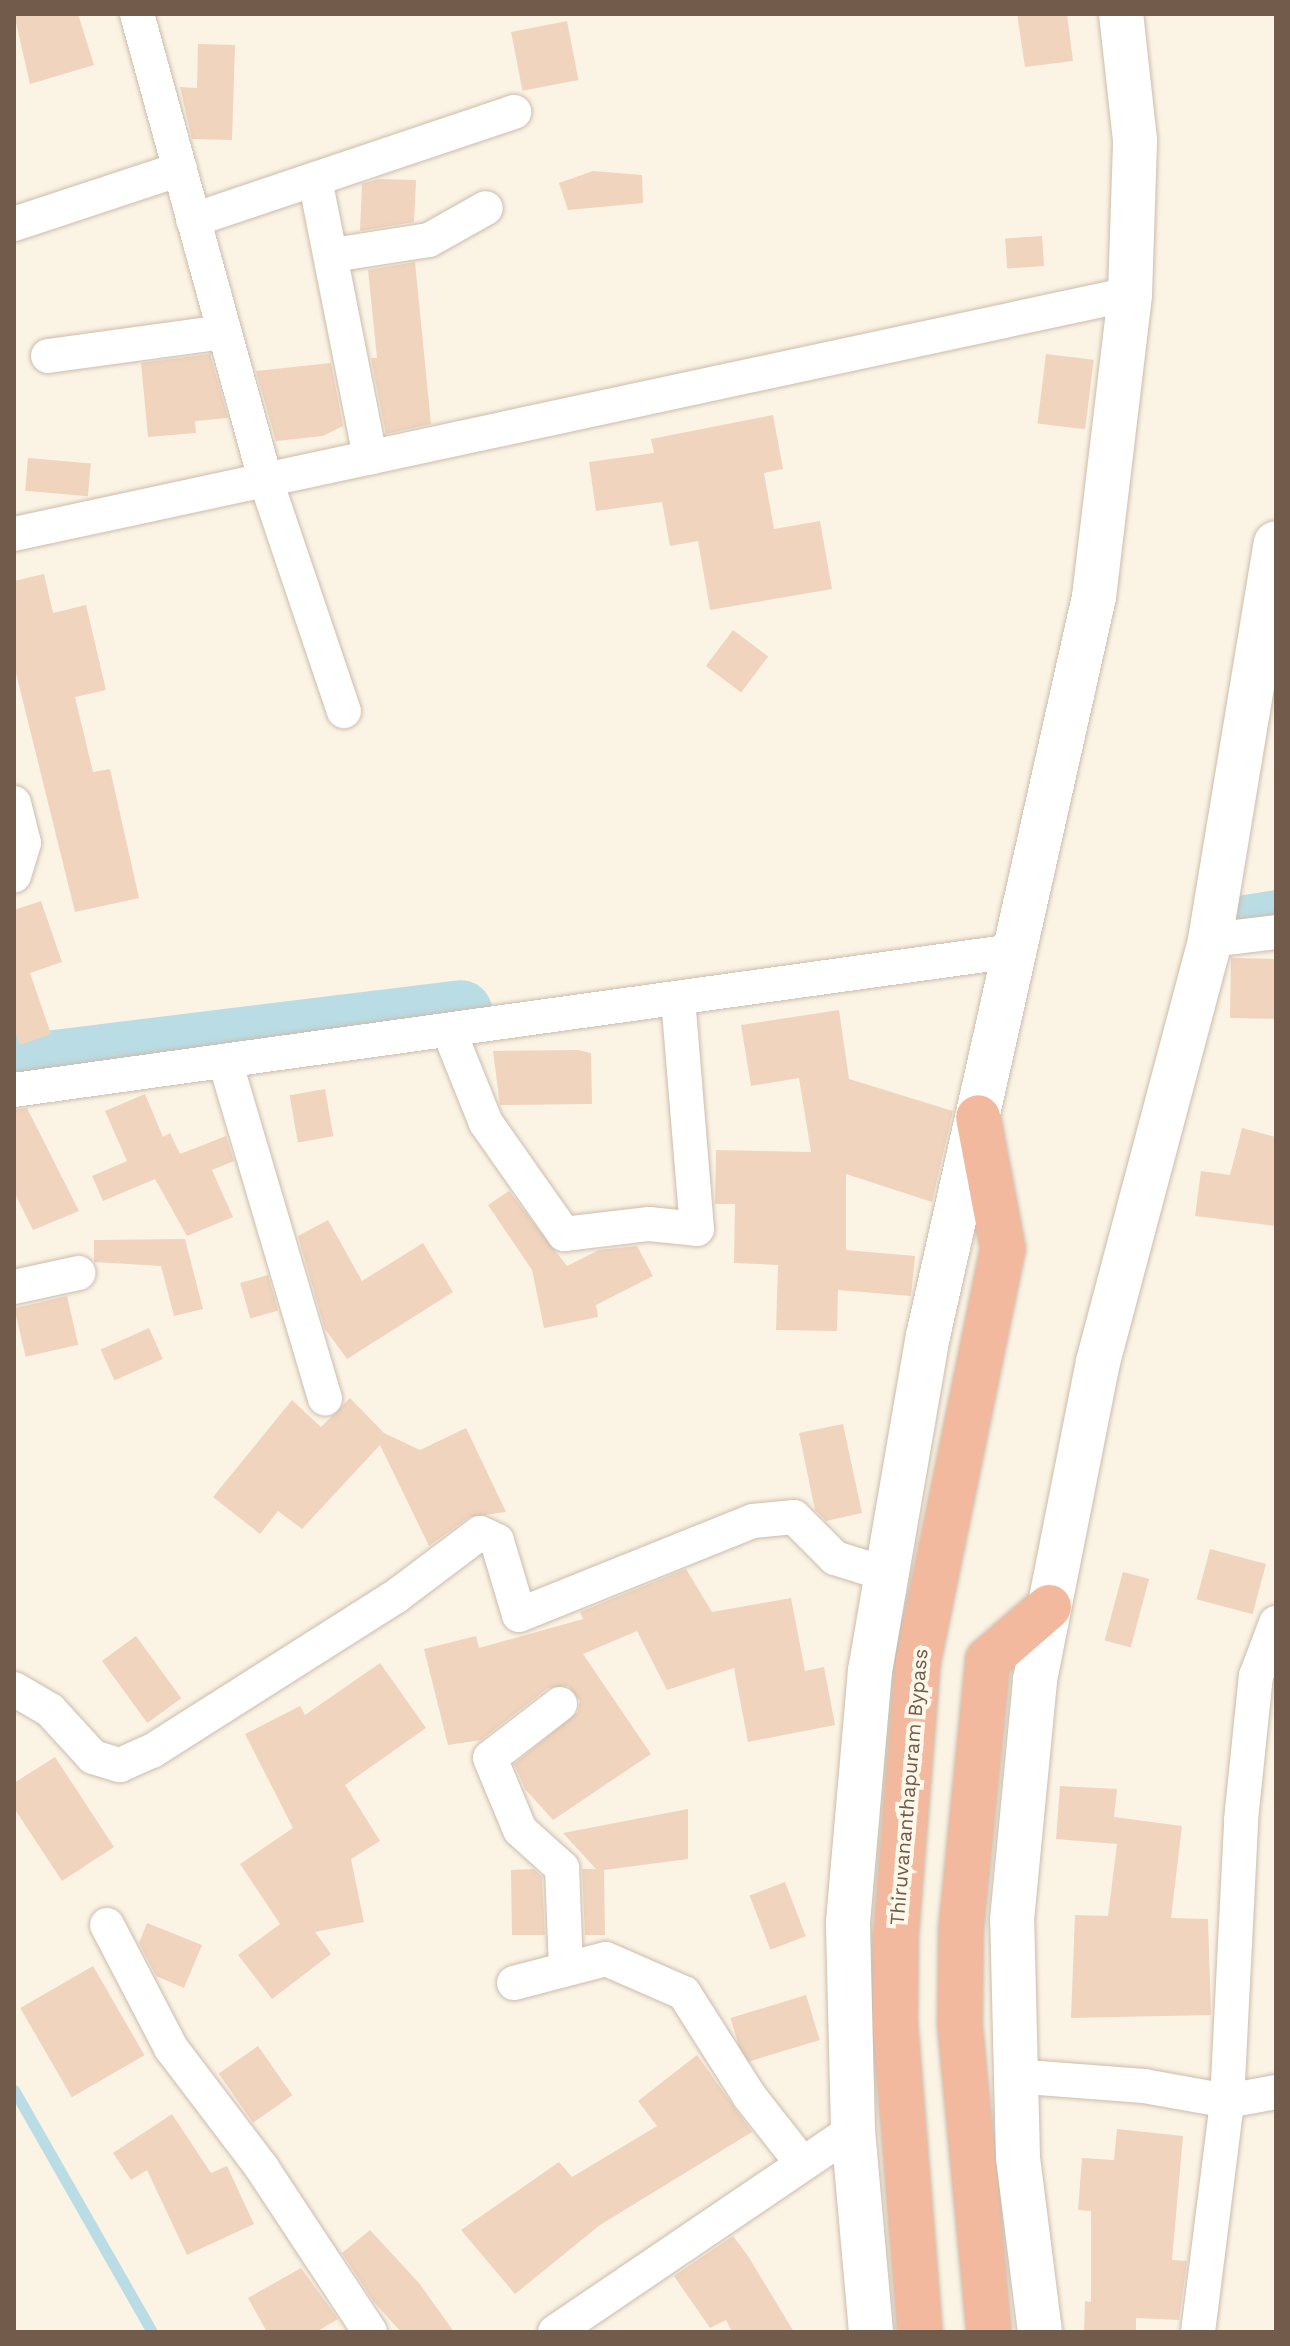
<!DOCTYPE html>
<html>
<head>
<meta charset="utf-8">
<style>
	body { margin:0 }
	#map { position:relative; width:1290px; height:2346px; overflow:hidden; background:#fbf4e5; font-family:"Work Sans",sans-serif }
	div>[style] { position:absolute }
	[style*='--x'] { left:calc(var(--x)*1px); top:calc(var(--y)*1px); width:calc(var(--w)*1px); rotate:calc(var(--a)*1deg) }
	.stream>* { height:11px; margin:-5.5px; padding:0 5.5px; transform-origin:5.5px; border-radius:5.5px; background:#badce4 }
	.canal>* { height:38px; margin:-19px; padding:0 19px; transform-origin:19px; border-radius:19px; background:#badce4 }
	.river>* { height:64px; margin:-32px; padding:0 32px; transform-origin:32px; border-radius:32px; background:#badce4 }
	.building>* { inset:0; background:#f0d4be; transform-origin:0 0 }
	.roads { filter:drop-shadow(0 0 2px #cdbcac) drop-shadow(0 0 2px #cdbcac) }
	.street>* { height:34px; margin:-17px; padding:0 17px; transform-origin:17px; border-radius:17px; background:#fff }
	.secondary>* { height:44px; margin:-22px; padding:0 22px; transform-origin:22px; border-radius:22px; background:#fff }
	.highway>* { height:44px; margin:-22px; padding:0 22px; transform-origin:22px; border-radius:22px; background:#f3b99e }
	span { translate:-50% -50%; white-space:nowrap; text-align:center; line-height:1.15; -webkit-text-stroke:8px #fef8eb; paint-order:stroke }
	.street-label { font-size:20px; color:#735b4b }
	.frame { position:absolute; inset:0; border:16px solid #735b4b; pointer-events:none }
</style>
</head>
<body>
<div id="map">
	<div class="stream">
		<div style="--x:14;--y:2090;--w:279;--a:60.3"></div>
	</div>
	<div class="canal">
		<div style="--x:1233;--y:916;--w:44;--a:-9.2"></div>
	</div>
	<div class="river">
		<div style="--x:14;--y:1067;--w:450;--a:-7"></div>
	</div>
	<div class="building">
		<div style="clip-path:polygon(14px 14px,78px 14px,94px 65px,30px 84px)"></div>
		<div style="clip-path:polygon(1017px 14px,1067px 14px,1073px 61px,1025px 67px)"></div>
		<div style="left:567px;top:21px;width:60px;height:57px;rotate:79deg"></div>
		<div style="clip-path:polygon(198px 44px,235px 45px,232px 140px,192px 139px,180px 87px,197px 88px)"></div>
		<div style="clip-path:polygon(593px 171px,642px 175px,643px 203px,568px 210px,559px 183px)"></div>
		<div style="clip-path:polygon(379px 179px,416px 180px,414px 222px,360px 231px,362px 184px)"></div>
		<div style="left:1042px;top:236px;width:30px;height:37px;rotate:86deg"></div>
		<div style="clip-path:polygon(415px 262px,431px 424px,386px 434px,371px 358px,377px 358px,368px 270px)"></div>
		<div style="clip-path:polygon(210px 354px,228px 418px,195px 421px,196px 433px,148px 437px,141px 363px)"></div>
		<div style="left:1046px;top:354px;width:48px;height:70px;rotate:7deg"></div>
		<div style="clip-path:polygon(331px 363px,343px 426px,323px 436px,276px 441px,256px 371px)"></div>
		<div style="clip-path:polygon(773px 415px,783px 469px,764px 473px,774px 529px,820px 521px,832px 589px,710px 610px,698px 541px,670px 546px,662px 502px,596px 511px,589px 462px,654px 453px,651px 439px)"></div>
		<div style="left:28px;top:458px;width:63px;height:33px;rotate:5deg"></div>
		<div style="clip-path:polygon(44px 574px,53px 613px,86px 605px,106px 690px,75px 697px,93px 772px,110px 769px,139px 898px,75px 912px,14px 665px,14px 581px)"></div>
		<div style="left:733px;top:630px;width:44px;height:45px;rotate:37deg"></div>
		<div style="clip-path:polygon(41px 901px,62px 962px,30px 973px,51px 1034px,20px 1045px,14px 1029px,14px 910px)"></div>
		<div style="left:1231px;top:958px;width:45px;height:60px;rotate:1deg"></div>
		<div style="clip-path:polygon(839px 1010px,849px 1079px,953px 1111px,932px 1202px,846px 1174px,846px 1250px,915px 1256px,911px 1296px,838px 1290px,837px 1331px,776px 1330px,778px 1265px,734px 1263px,735px 1204px,715px 1204px,716px 1150px,811px 1152px,799px 1078px,751px 1086px,741px 1025px)"></div>
		<div style="clip-path:polygon(578px 1050px,591px 1053px,592px 1104px,500px 1105px,493px 1051px)"></div>
		<div style="left:325px;top:1089px;width:48px;height:36px;rotate:80deg"></div>
		<div style="clip-path:polygon(145px 1094px,163px 1137px,170px 1133px,180px 1154px,226px 1136px,234px 1161px,212px 1170px,233px 1217px,187px 1236px,155px 1179px,103px 1201px,92px 1176px,127px 1161px,105px 1111px)"></div>
		<div style="clip-path:polygon(27px 1108px,79px 1211px,33px 1230px,14px 1192px,14px 1110px)"></div>
		<div style="clip-path:polygon(1242px 1128px,1276px 1137px,1276px 1226px,1195px 1216px,1201px 1171px,1230px 1175px)"></div>
		<div style="clip-path:polygon(509px 1191px,567px 1266px,599px 1250px,637px 1246px,653px 1276px,596px 1305px,598px 1317px,544px 1328px,532px 1270px,488px 1205px)"></div>
		<div style="clip-path:polygon(328px 1220px,362px 1281px,423px 1243px,453px 1292px,347px 1359px,325px 1329px,298px 1236px)"></div>
		<div style="clip-path:polygon(185px 1239px,203px 1309px,174px 1316px,161px 1266px,94px 1262px,94px 1240px)"></div>
		<div style="left:268px;top:1275px;width:37px;height:29px;rotate:74deg"></div>
		<div style="left:67px;top:1296px;width:50px;height:54px;rotate:77deg"></div>
		<div style="left:149px;top:1328px;width:34px;height:53px;rotate:66deg"></div>
		<div style="clip-path:polygon(350px 1398px,384px 1433px,420px 1450px,466px 1428px,506px 1512px,469px 1517px,429px 1546px,380px 1445px,302px 1529px,278px 1511px,260px 1534px,213px 1497px,292px 1400px,321px 1427px)"></div>
		<div style="clip-path:polygon(843px 1424px,862px 1513px,826px 1521px,815px 1510px,799px 1433px)"></div>
		<div style="left:1210px;top:1549px;width:58px;height:52px;rotate:15deg"></div>
		<div style="clip-path:polygon(686px 1569px,712px 1612px,791px 1598px,805px 1671px,824px 1667px,835px 1725px,748px 1742px,734px 1668px,667px 1690px,637px 1631px,583px 1654px,651px 1754px,553px 1820px,525px 1789px,514px 1764px,578px 1712px,580px 1701px,568px 1686px,548px 1688px,481px 1740px,448px 1745px,424px 1649px,476px 1636px,479px 1648px,583px 1619px,580px 1612px)"></div>
		<div style="left:1123px;top:1572px;width:27px;height:71px;rotate:15deg"></div>
		<div style="left:136px;top:1636px;width:77px;height:42px;rotate:54deg"></div>
		<div style="clip-path:polygon(380px 1663px,426px 1728px,345px 1785px,380px 1841px,351px 1859px,364px 1922px,315px 1932px,331px 1954px,272px 1999px,238px 1955px,280px 1924px,240px 1864px,293px 1828px,245px 1734px,300px 1706px,305px 1715px)"></div>
		<div style="clip-path:polygon(55px 1757px,114px 1847px,62px 1881px,14px 1808px,14px 1783px)"></div>
		<div style="clip-path:polygon(1060px 1786px,1117px 1789px,1114px 1817px,1182px 1826px,1171px 1918px,1208px 1919px,1211px 2015px,1071px 2018px,1075px 1915px,1108px 1916px,1117px 1844px,1056px 1839px)"></div>
		<div style="clip-path:polygon(688px 1809px,688px 1859px,604px 1870px,605px 1935px,585px 1935px,582px 1869px,596px 1869px,563px 1833px)"></div>
		<div style="clip-path:polygon(534px 1869px,542px 1877px,545px 1935px,512px 1935px,511px 1870px)"></div>
		<div style="left:785px;top:1882px;width:58px;height:38px;rotate:69deg"></div>
		<div style="clip-path:polygon(147px 1923px,202px 1945px,184px 1988px,156px 1976px,139px 1943px)"></div>
		<div style="left:93px;top:1966px;width:103px;height:84px;rotate:60deg"></div>
		<div style="left:806px;top:1995px;width:47px;height:79px;rotate:73deg"></div>
		<div style="left:258px;top:2046px;width:60px;height:48px;rotate:55deg"></div>
		<div style="clip-path:polygon(697px 2055px,752px 2132px,600px 2225px,515px 2294px,461px 2230px,559px 2162px,572px 2177px,657px 2126px,638px 2101px)"></div>
		<div style="clip-path:polygon(172px 2114px,211px 2173px,227px 2166px,254px 2224px,187px 2255px,147px 2170px,131px 2180px,113px 2153px)"></div>
		<div style="clip-path:polygon(1117px 2129px,1183px 2136px,1172px 2260px,1187px 2261px,1179px 2320px,1136px 2318px,1136px 2332px,1084px 2332px,1085px 2301px,1091px 2302px,1091px 2211px,1078px 2210px,1082px 2158px,1114px 2160px)"></div>
		<div style="clip-path:polygon(370px 2230px,419px 2283px,454px 2332px,401px 2332px,374px 2302px,342px 2253px)"></div>
		<div style="clip-path:polygon(733px 2236px,748px 2256px,794px 2332px,732px 2332px,726px 2320px,710px 2328px,674px 2276px)"></div>
		<div style="clip-path:polygon(301px 2268px,338px 2319px,316px 2332px,267px 2332px,248px 2298px)"></div>
	</div>
	<div class="roads">
		<div class="street">
			<div style="--x:137;--y:14;--w:484;--a:74.6"></div>
			<div style="--x:266;--y:481;--w:243;--a:71.3"></div>
			<div style="--x:315;--y:179;--w:284;--a:78.8"></div>
			<div style="--x:193;--y:220;--w:339;--a:-18.6"></div>
			<div style="--x:14;--y:224;--w:175;--a:-18.3"></div>
			<div style="--x:333;--y:255;--w:97;--a:-8.9"></div>
			<div style="--x:429;--y:240;--w:65;--a:-29.3"></div>
			<div style="--x:48;--y:356;--w:178;--a:-7.8"></div>
			<div style="--x:14;--y:534;--w:1142;--a:-12.14"></div>
			<div style="--x:14;--y:803;--w:41;--a:76"></div>
			<div style="--x:24;--y:843;--w:34;--a:107"></div>
			<div style="--x:1210;--y:940;--w:66;--a:-6.9"></div>
			<div style="--x:449;--y:1031;--w:99;--a:68.1"></div>
			<div style="--x:486;--y:1123;--w:136;--a:54.9"></div>
			<div style="--x:564;--y:1234;--w:86;--a:-6.7"></div>
			<div style="--x:649;--y:1224;--w:48;--a:5.9"></div>
			<div style="--x:697;--y:1229;--w:230;--a:-94.7"></div>
			<div style="--x:225;--y:1061;--w:352;--a:73.5"></div>
			<div style="--x:14;--y:1090;--w:1009;--a:-7.92"></div>
			<div style="--x:14;--y:1287;--w:66;--a:-12.3"></div>
			<div style="--x:14;--y:1689;--w:42;--a:30.3"></div>
			<div style="--x:50;--y:1710;--w:64;--a:47.5"></div>
			<div style="--x:93;--y:1757;--w:28;--a:17"></div>
			<div style="--x:120;--y:1765;--w:35;--a:-24"></div>
			<div style="--x:152;--y:1751;--w:288;--a:-32.4"></div>
			<div style="--x:395;--y:1597;--w:106;--a:-37"></div>
			<div style="--x:480;--y:1533;--w:19;--a:25"></div>
			<div style="--x:497;--y:1541;--w:77;--a:73.4"></div>
			<div style="--x:519;--y:1615;--w:252;--a:-21.9"></div>
			<div style="--x:753;--y:1521;--w:41;--a:-5.6"></div>
			<div style="--x:794;--y:1517;--w:58;--a:45"></div>
			<div style="--x:835;--y:1558;--w:50;--a:17.4"></div>
			<div style="--x:560;--y:1704;--w:88;--a:142.4"></div>
			<div style="--x:490;--y:1758;--w:78;--a:67.4"></div>
			<div style="--x:520;--y:1830;--w:57;--a:42.1"></div>
			<div style="--x:562;--y:1868;--w:101;--a:87.7"></div>
			<div style="--x:107;--y:1925;--w:139;--a:62.5"></div>
			<div style="--x:171;--y:2048;--w:151;--a:52.8"></div>
			<div style="--x:262;--y:2168;--w:196;--a:56.6"></div>
			<div style="--x:514;--y:1983;--w:95;--a:-14.6"></div>
			<div style="--x:606;--y:1959;--w:85;--a:23.6"></div>
			<div style="--x:684;--y:1993;--w:123;--a:57.6"></div>
			<div style="--x:750;--y:2097;--w:83;--a:51.9"></div>
			<div style="--x:1013;--y:2076;--w:131;--a:4.4"></div>
			<div style="--x:1144;--y:2086;--w:84;--a:10.2"></div>
			<div style="--x:1227;--y:2101;--w:50;--a:-10.4"></div>
			<div style="--x:555;--y:2332;--w:360;--a:-34.1"></div>
			<div style="--x:1198;--y:2332;--w:233;--a:-82.8"></div>
			<div style="--x:1227;--y:2101;--w:281;--a:-87.1"></div>
			<div style="--x:1241;--y:1820;--w:145;--a:-84.1"></div>
			<div style="--x:1256;--y:1676;--w:57;--a:-69.3"></div>
		</div>
		<div class="secondary">
			<div style="--x:871;--y:2332;--w:203;--a:-95.1"></div>
			<div style="--x:853;--y:2130;--w:208;--a:-91.4"></div>
			<div style="--x:848;--y:1922;--w:252;--a:-85"></div>
			<div style="--x:870;--y:1671;--w:340;--a:-80.2"></div>
			<div style="--x:928;--y:1336;--w:757;--a:-77.34"></div>
			<div style="--x:1094;--y:597;--w:305;--a:-83.2"></div>
			<div style="--x:1130;--y:294;--w:154;--a:-88.1"></div>
			<div style="--x:1135;--y:140;--w:127;--a:-96.3"></div>
			<div style="--x:1040;--y:2332;--w:175;--a:-97.2"></div>
			<div style="--x:1018;--y:2158;--w:238;--a:-91.4"></div>
			<div style="--x:1012;--y:1920;--w:241;--a:-84.5"></div>
			<div style="--x:1035;--y:1680;--w:324;--a:-78.8"></div>
			<div style="--x:1098;--y:1362;--w:437;--a:-75.1"></div>
			<div style="--x:1210;--y:940;--w:402;--a:-80.6"></div>
		</div>
		<div class="highway">
			<div style="--x:920;--y:2332;--w:309;--a:-94.6"></div>
			<div style="--x:895;--y:2024;--w:89;--a:-89.4"></div>
			<div style="--x:896;--y:1935;--w:274;--a:-85.4"></div>
			<div style="--x:918;--y:1662;--w:422;--a:-78.4"></div>
			<div style="--x:1003;--y:1249;--w:134;--a:-100.7"></div>
			<div style="--x:989;--y:2332;--w:310;--a:-95.4"></div>
			<div style="--x:960;--y:2023;--w:93;--a:-89.4"></div>
			<div style="--x:961;--y:1930;--w:271;--a:-84.3"></div>
			<div style="--x:988;--y:1660;--w:81;--a:-41"></div>
		</div>
	</div>
	<div class="street-label">
		<span style="left:909px;top:1787px;rotate:-85deg">Thiruvananthapuram Bypass</span>
	</div>
	<div class="frame"></div>
</div>
</body>
</html>
